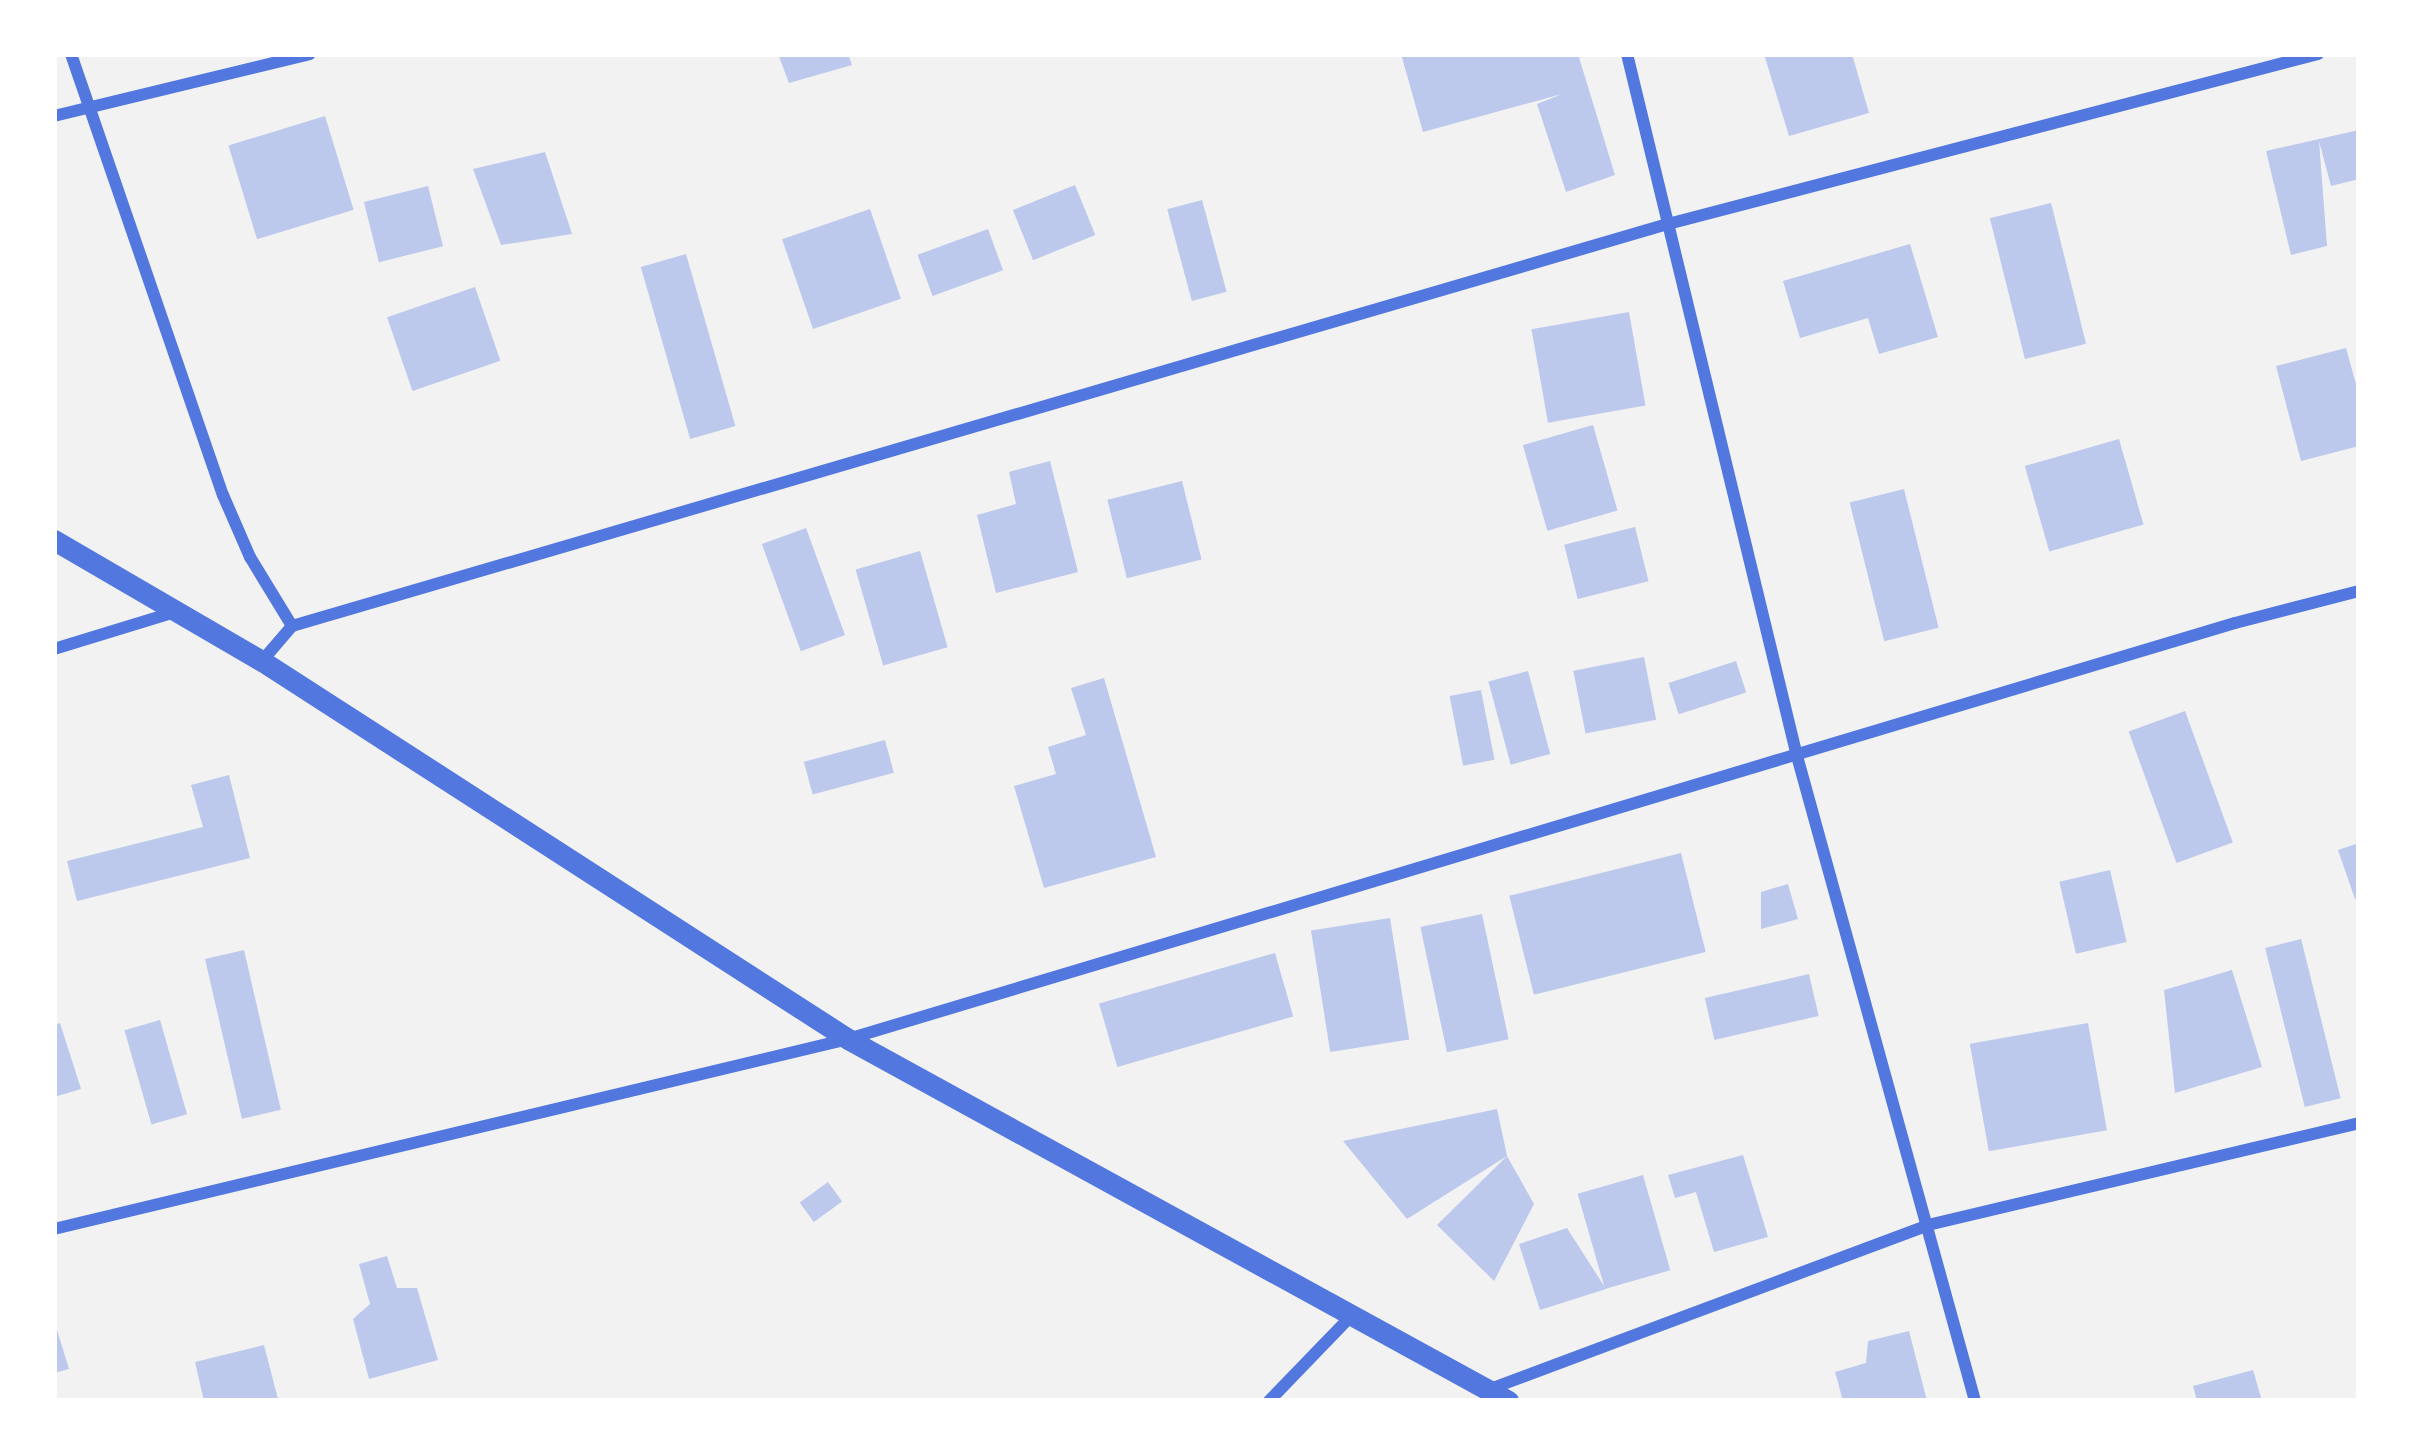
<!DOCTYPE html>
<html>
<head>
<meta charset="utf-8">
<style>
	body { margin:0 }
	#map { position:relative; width:2413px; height:1455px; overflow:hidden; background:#f2f2f2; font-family:Spectral,serif }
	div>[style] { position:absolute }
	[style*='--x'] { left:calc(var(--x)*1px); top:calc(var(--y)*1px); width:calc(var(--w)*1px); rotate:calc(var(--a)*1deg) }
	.building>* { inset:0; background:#bdc9ec; transform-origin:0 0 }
	.minor>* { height:12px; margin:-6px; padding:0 6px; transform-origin:6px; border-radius:6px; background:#5277de }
	.tertiary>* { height:21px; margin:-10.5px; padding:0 10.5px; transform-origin:10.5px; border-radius:10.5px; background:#5277de }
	span { translate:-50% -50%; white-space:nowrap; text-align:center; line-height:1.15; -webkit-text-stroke:12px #fff; paint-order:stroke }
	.frame { position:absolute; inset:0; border:57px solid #fff; pointer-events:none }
</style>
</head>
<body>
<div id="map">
	<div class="building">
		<div style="clip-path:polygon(778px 54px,848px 54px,852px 65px,789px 83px)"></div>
		<div style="clip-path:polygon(1401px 54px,1578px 54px,1615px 175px,1566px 192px,1537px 104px,1562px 94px,1423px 132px)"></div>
		<div style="clip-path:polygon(1764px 54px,1852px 54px,1869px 113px,1789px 136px)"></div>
		<div style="left:325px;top:116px;width:98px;height:101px;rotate:73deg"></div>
		<div style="clip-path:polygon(2359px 130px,2359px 179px,2331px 186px,2319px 141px,2327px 246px,2291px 255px,2266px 151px)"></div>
		<div style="clip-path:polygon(545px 152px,572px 234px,501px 245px,473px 169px)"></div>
		<div style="left:1075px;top:185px;width:54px;height:67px;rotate:68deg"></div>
		<div style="left:428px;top:186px;width:62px;height:66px;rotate:76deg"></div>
		<div style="left:1202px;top:200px;width:95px;height:36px;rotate:75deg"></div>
		<div style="left:2051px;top:203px;width:145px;height:63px;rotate:76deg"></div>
		<div style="left:870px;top:209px;width:95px;height:93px;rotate:71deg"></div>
		<div style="left:988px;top:229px;width:44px;height:75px;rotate:70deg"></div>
		<div style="clip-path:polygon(1910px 244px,1938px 337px,1879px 354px,1868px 318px,1800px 338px,1783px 281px)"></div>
		<div style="left:686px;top:254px;width:179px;height:47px;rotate:74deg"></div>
		<div style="left:475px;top:287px;width:78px;height:93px;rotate:71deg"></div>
		<div style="left:1629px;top:312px;width:95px;height:99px;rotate:80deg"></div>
		<div style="clip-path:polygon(2346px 348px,2359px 395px,2359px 446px,2301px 461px,2276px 366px)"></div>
		<div style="left:1593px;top:425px;width:89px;height:73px;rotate:74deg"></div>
		<div style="left:2119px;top:439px;width:89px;height:98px;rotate:74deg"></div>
		<div style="clip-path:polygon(1050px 461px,1078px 572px,996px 593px,977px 515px,1016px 504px,1009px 472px)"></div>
		<div style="left:1182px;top:481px;width:81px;height:77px;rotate:76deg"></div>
		<div style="left:1904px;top:489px;width:143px;height:56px;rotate:76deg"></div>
		<div style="left:1635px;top:527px;width:56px;height:73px;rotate:76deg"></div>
		<div style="left:806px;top:528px;width:114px;height:47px;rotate:70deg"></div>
		<div style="left:920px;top:551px;width:100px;height:67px;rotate:74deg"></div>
		<div style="left:1644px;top:657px;width:64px;height:72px;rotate:79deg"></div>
		<div style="left:1736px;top:661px;width:33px;height:71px;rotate:72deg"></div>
		<div style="left:1528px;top:671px;width:86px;height:41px;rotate:75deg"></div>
		<div style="clip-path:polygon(1104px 678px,1156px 857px,1044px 888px,1014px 786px,1056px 774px,1048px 747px,1086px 735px,1071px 688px)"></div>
		<div style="left:1481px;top:690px;width:71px;height:32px;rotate:79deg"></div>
		<div style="left:2185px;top:711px;width:140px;height:60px;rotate:70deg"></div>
		<div style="left:885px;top:740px;width:34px;height:84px;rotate:75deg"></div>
		<div style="clip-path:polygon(229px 775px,250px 858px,77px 901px,67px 861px,203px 827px,191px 785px)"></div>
		<div style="clip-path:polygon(2359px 843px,2359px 897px,2355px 899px,2338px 850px)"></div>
		<div style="left:1681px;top:853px;width:102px;height:177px;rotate:76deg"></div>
		<div style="left:2110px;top:870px;width:74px;height:52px;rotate:77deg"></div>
		<div style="clip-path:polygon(1788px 884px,1798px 919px,1761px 929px,1761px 892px)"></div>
		<div style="left:1482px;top:914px;width:128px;height:63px;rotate:78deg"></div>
		<div style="left:1390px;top:918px;width:123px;height:80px;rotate:81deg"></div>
		<div style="left:2301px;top:939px;width:164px;height:37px;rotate:76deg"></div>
		<div style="left:244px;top:950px;width:164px;height:40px;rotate:77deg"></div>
		<div style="left:1275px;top:953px;width:66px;height:183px;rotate:74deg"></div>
		<div style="clip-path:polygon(2232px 970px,2262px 1067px,2175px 1093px,2164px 990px)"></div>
		<div style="left:1809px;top:974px;width:43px;height:107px;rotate:77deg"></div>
		<div style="left:160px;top:1020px;width:98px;height:37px;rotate:74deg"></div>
		<div style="clip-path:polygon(60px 1023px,81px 1089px,54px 1097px,54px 1025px)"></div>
		<div style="left:2088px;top:1023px;width:109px;height:120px;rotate:80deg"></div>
		<div style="clip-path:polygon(1497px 1109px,1507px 1156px,1534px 1204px,1494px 1281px,1437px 1225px,1507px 1156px,1407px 1219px,1343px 1141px)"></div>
		<div style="clip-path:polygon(1743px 1155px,1768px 1237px,1714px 1252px,1696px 1192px,1675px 1198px,1668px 1175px)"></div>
		<div style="left:1643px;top:1175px;width:99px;height:68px;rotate:74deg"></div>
		<div style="left:828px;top:1182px;width:24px;height:35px;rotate:54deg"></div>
		<div style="clip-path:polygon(1567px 1228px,1606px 1289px,1540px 1310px,1519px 1244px)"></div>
		<div style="clip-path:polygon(387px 1256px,397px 1288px,417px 1288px,438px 1360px,369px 1379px,353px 1319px,370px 1304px,359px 1264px)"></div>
		<div style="clip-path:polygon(54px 1320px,69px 1369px,54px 1373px)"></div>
		<div style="clip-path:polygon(1909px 1331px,1927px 1401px,1843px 1401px,1835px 1372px,1866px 1363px,1868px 1341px)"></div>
		<div style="clip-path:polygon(264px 1345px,278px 1399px,204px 1401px,195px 1362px)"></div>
		<div style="clip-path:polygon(2253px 1370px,2262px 1401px,2197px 1401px,2193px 1386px)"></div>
	</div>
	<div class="minor">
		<div style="--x:71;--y:54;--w:466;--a:71"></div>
		<div style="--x:223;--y:495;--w:68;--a:66.5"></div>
		<div style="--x:250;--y:557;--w:81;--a:58.7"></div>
		<div style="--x:1627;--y:54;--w:722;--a:76.39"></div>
		<div style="--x:1797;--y:756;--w:669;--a:74.57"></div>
		<div style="--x:54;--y:116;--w:263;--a:-13.6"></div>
		<div style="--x:54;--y:649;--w:123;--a:-17"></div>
		<div style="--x:262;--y:661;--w:46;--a:-49.4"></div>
		<div style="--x:292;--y:626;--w:1434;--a:-16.29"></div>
		<div style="--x:1668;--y:224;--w:672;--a:-14.66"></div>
		<div style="--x:54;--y:1229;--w:816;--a:-13.46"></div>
		<div style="--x:848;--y:1039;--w:1448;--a:-16.7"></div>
		<div style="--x:2235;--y:623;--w:128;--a:-14.5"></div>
		<div style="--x:1490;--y:1389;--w:468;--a:-20.5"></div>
		<div style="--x:1928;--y:1225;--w:443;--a:-13.3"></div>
		<div style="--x:1269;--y:1401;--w:118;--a:-46"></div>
	</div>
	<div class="tertiary">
		<div style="--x:54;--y:540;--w:241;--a:30.2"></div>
		<div style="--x:262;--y:661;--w:697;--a:32.82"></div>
		<div style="--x:848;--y:1039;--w:753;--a:28.74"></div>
	</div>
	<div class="frame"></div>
</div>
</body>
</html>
